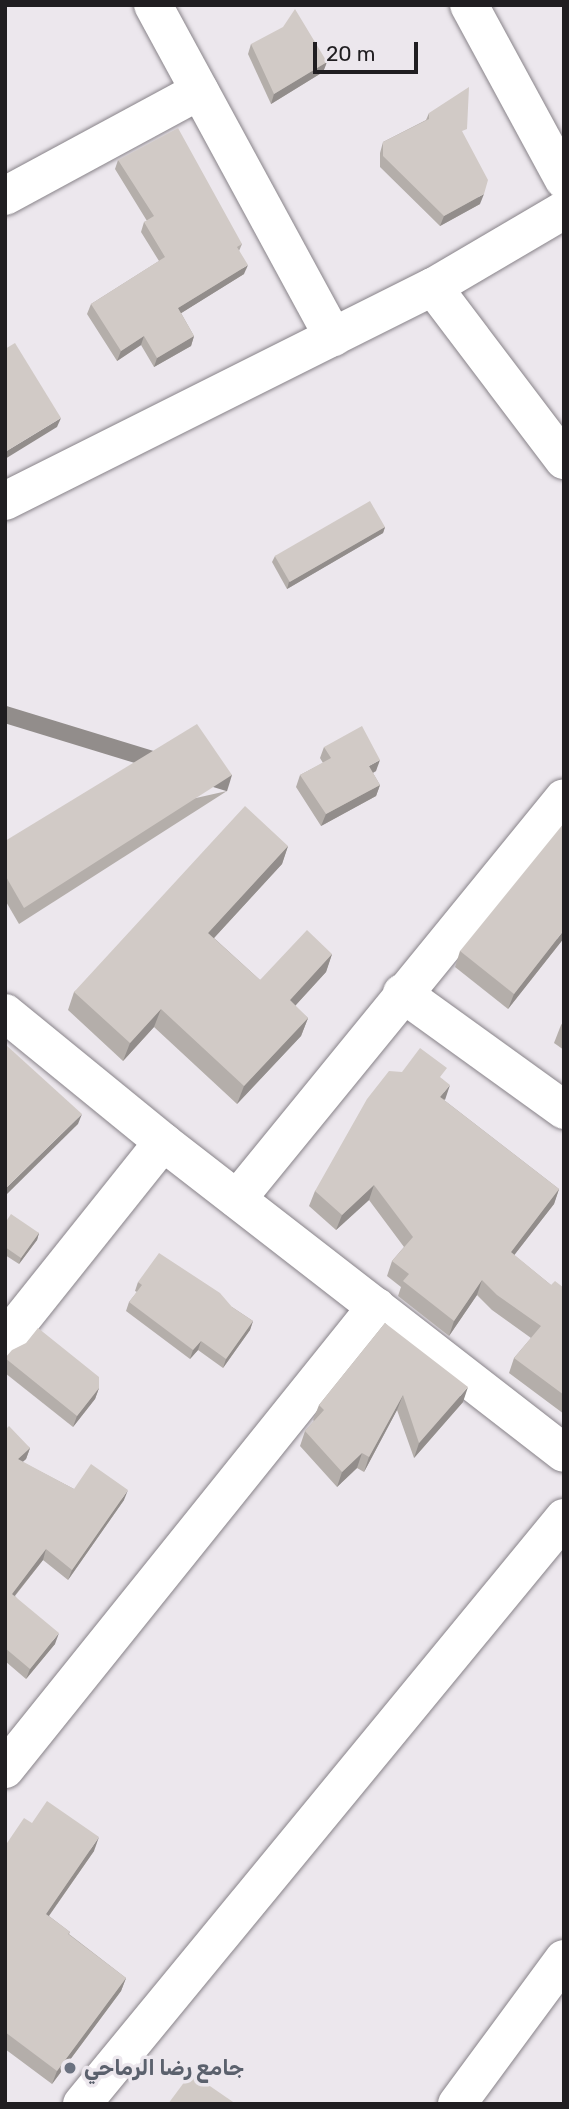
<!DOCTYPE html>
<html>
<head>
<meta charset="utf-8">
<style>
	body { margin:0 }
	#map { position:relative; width:569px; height:2109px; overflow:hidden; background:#ece7ed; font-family:Rubik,Cairo,sans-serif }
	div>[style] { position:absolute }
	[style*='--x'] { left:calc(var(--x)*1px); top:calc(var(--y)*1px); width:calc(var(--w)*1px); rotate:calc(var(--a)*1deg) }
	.roads { filter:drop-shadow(0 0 2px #888389) drop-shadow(0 0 2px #888389) }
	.minor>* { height:38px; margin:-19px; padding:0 19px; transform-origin:19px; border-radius:19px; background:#fff }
	.wall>* { inset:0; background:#b4aeaa }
	.shaded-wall>* { inset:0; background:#928d8b; transform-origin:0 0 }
	.building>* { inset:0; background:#d1cac6; transform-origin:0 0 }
	.dots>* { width:19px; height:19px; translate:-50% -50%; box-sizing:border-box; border:4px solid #ece7ed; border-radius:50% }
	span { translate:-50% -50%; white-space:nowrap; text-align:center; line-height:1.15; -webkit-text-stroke:7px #ece7ed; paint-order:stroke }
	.worship-label { font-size:21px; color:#5b616d; font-weight:700 }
	.left { translate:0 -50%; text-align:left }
	.frame { position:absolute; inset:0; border:7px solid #201e21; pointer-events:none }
	.scale { position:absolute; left:313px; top:42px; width:105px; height:32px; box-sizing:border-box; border:4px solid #201e21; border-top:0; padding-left:9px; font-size:21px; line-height:24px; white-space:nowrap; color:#201e21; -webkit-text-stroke:5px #ece7ed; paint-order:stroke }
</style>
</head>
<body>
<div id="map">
	<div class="roads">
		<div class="minor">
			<div style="--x:153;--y:5;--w:378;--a:61.5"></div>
			<div style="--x:469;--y:5;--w:199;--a:61.5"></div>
			<div style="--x:5;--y:196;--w:221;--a:-28.4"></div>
			<div style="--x:433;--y:287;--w:217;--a:52.9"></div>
			<div style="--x:5;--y:501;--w:479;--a:-26.6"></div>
			<div style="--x:433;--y:287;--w:152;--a:-30.4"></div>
			<div style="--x:402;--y:993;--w:200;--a:35.8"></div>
			<div style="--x:5;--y:1013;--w:204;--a:39.2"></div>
			<div style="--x:163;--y:1142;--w:507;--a:37.8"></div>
			<div style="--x:237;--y:1199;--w:517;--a:-50.8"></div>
			<div style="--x:5;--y:1340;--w:253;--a:-51.4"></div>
			<div style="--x:5;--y:1769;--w:593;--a:-51.23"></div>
			<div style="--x:82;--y:2104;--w:759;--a:-50.56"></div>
			<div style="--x:457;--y:2104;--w:180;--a:-53.6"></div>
		</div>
	</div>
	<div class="wall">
		<div style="clip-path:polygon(251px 44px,327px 62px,323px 72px,271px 104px,248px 54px)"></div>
		<div style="clip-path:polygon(429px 113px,464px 136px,480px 204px,440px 226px,380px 167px,380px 153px,383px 142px,426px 120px)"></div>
		<div style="clip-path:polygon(118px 160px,242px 244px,239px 251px,244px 274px,181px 313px,194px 336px,191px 346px,154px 367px,141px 345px,117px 361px,87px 314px,91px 304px,159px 261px,141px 232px,144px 222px,147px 221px,115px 169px)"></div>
		<div style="clip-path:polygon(385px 527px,383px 533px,287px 589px,272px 562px,275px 556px)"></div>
		<div style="clip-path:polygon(324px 747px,376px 771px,373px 773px,380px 785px,376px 796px,321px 826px,296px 787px,300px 775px,323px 763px,320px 758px)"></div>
		<div style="clip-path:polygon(227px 791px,19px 924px,5px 900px,5px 841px)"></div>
		<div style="clip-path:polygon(288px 846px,282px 864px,214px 938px,260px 980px,332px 954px,326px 972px,295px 1006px,308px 1018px,301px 1036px,237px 1104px,154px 1027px,123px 1061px,68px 1010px,74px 992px)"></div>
		<div style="clip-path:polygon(564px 938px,508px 1009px,455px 967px,460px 951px)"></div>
		<div style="clip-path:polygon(564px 1021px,564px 1050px,554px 1043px,561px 1025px)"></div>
		<div style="clip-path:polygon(443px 1079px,444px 1100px,559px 1189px,554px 1204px,514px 1255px,551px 1285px,564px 1288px,564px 1414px,509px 1373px,514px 1358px,531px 1338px,492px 1310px,477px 1295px,449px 1336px,398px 1296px,401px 1287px,387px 1276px,392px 1261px,404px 1247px,369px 1200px,336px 1230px,309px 1206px,315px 1191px)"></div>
		<div style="clip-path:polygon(5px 1223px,39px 1233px,37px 1240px,19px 1264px,5px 1255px)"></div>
		<div style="clip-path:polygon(138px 1282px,232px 1307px,253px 1321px,250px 1330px,223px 1368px,198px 1350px,190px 1359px,126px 1311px,129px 1302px,137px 1292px,135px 1291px)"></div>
		<div style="clip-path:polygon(385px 1323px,463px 1402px,414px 1458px,397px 1410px,364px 1472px,357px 1468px,337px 1487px,300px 1446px,305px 1431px,314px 1421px,313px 1420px,319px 1405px)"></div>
		<div style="clip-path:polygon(5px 1358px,99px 1388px,95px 1399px,73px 1427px,5px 1373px)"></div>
		<div style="clip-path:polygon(5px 1430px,30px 1448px,26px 1459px,22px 1462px,74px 1489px,124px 1500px,68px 1580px,43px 1560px,15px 1596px,55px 1644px,26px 1679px,5px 1661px)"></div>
		<div style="clip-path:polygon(32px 1823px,94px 1851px,49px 1916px,70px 1932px,69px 1934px,126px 1978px,121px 1991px,52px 2084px,5px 2049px,5px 1846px)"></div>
	</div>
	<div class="shaded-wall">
		<div style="clip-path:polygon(327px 62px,323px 72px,271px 104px,274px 94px)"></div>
		<div style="clip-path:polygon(484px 194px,480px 204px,440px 226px,444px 216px)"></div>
		<div style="clip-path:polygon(248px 265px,244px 274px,175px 317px,178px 308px)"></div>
		<div style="clip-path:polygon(144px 336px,141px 345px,117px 361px,121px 351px)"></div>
		<div style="clip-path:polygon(194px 336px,191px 346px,154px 367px,157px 358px)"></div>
		<div style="clip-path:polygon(61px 418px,57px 427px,5px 459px,5px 452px)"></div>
		<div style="clip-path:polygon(385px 527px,383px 533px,287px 589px,289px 582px)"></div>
		<div style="clip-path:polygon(380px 760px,376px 771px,364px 777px,369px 766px)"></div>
		<div style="left:232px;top:775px;width:17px;height:247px;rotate:107deg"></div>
		<div style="clip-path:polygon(380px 785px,376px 796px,321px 826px,326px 814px)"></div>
		<div style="clip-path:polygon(288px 846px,282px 864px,202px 951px,208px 933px)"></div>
		<div style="clip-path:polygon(564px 930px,564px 938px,508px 1009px,514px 994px)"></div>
		<div style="clip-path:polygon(332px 954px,326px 972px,283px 1019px,290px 1000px)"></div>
		<div style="clip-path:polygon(161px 1009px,154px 1027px,123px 1061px,130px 1043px)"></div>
		<div style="clip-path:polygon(308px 1018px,301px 1036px,237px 1104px,244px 1086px)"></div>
		<div style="clip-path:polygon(450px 1085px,445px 1100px,440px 1097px)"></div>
		<div style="clip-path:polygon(82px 1114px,78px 1124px,5px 1196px,5px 1189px)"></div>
		<div style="clip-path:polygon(374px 1185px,369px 1200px,336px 1230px,342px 1215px)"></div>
		<div style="clip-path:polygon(559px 1189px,554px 1204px,505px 1267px,511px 1252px)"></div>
		<div style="clip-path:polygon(39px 1233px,37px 1240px,19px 1264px,21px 1258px)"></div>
		<div style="clip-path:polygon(482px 1280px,477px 1295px,449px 1336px,454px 1321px)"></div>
		<div style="clip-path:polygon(253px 1321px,250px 1330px,223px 1368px,226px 1359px)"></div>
		<div style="clip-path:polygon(201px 1341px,198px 1350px,190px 1359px,193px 1350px)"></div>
		<div style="clip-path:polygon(468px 1387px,463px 1402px,414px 1458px,419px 1443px)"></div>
		<div style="clip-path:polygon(99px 1388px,95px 1399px,73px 1427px,77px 1416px)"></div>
		<div style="clip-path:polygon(403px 1395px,397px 1410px,364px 1472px,369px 1457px)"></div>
		<div style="clip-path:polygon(30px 1448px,26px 1459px,14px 1470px,18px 1459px)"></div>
		<div style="clip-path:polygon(362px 1453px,357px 1468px,337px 1487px,342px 1472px)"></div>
		<div style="clip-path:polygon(128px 1490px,124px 1500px,68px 1580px,72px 1570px)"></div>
		<div style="clip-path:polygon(46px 1549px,43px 1560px,8px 1604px,12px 1594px)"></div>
		<div style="clip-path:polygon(59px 1633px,55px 1644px,26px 1679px,30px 1669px)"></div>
		<div style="clip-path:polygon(99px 1837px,94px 1851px,41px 1927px,46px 1914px)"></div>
		<div style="clip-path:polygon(126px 1978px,121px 1991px,52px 2084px,57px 2071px)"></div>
	</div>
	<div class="building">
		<div style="clip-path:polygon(295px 9px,327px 62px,274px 94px,251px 44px,283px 27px)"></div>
		<div style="clip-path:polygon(469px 87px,467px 129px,462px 131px,488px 180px,484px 194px,444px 216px,383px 156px,383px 142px,429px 119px,429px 113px)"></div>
		<div style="clip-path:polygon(178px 128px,242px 244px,237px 247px,248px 265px,178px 308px,194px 336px,157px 358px,144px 336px,121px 351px,91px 304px,165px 257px,144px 222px,154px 216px,118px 160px)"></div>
		<div style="clip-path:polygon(15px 343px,61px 418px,5px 452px,5px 349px)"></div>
		<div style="left:370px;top:501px;width:30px;height:110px;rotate:60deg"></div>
		<div style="clip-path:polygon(197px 724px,232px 775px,24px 908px,5px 875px,5px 841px)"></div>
		<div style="clip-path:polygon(362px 726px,380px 760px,369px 766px,380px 785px,326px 814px,300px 775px,331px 758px,324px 747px)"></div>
		<div style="clip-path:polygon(245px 806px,288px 846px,208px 933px,260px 980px,307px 930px,332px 954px,290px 1000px,308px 1018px,244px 1086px,161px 1009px,130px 1043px,74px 992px)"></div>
		<div style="clip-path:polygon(564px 823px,564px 930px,514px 994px,460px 951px)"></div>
		<div style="clip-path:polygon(5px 1044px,82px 1114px,5px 1189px)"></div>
		<div style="clip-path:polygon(420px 1048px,447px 1068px,440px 1077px,450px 1085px,440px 1097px,559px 1189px,511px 1252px,551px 1285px,555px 1281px,564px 1288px,564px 1395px,514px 1358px,541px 1326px,497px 1295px,482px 1280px,454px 1321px,403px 1281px,409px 1274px,392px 1261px,413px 1237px,374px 1185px,342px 1215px,315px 1191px,367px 1099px,389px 1071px,402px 1072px)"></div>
		<div style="clip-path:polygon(11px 1214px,39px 1233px,21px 1258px,5px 1247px,5px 1223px)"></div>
		<div style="clip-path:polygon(159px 1253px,220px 1293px,232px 1307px,253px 1321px,226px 1359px,201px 1341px,193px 1350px,129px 1302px,142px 1285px,138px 1282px)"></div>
		<div style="clip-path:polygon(385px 1323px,468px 1387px,419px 1443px,403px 1395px,369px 1457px,362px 1453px,342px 1472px,305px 1431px,324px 1410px,319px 1405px)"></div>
		<div style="clip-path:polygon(38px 1328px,99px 1377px,99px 1388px,77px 1416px,5px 1358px,12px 1350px,26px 1343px)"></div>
		<div style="clip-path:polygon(9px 1426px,30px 1448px,18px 1459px,74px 1489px,91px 1464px,128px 1490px,72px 1570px,46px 1549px,12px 1594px,59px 1633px,30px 1669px,5px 1648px,5px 1430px)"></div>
		<div style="clip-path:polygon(47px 1801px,99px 1837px,46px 1914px,70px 1932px,68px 1934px,126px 1978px,57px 2071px,5px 2032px,5px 1846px,24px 1818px,32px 1823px)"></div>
		<div style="clip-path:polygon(191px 2073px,236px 2104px,168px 2104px)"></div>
	</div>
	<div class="dots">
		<div style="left:70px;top:2068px;background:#6b7280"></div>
	</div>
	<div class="worship-label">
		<span class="left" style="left:84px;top:2068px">جامع رضا الرماحي</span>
	</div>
	<div class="frame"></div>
	<div class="scale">20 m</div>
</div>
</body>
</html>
